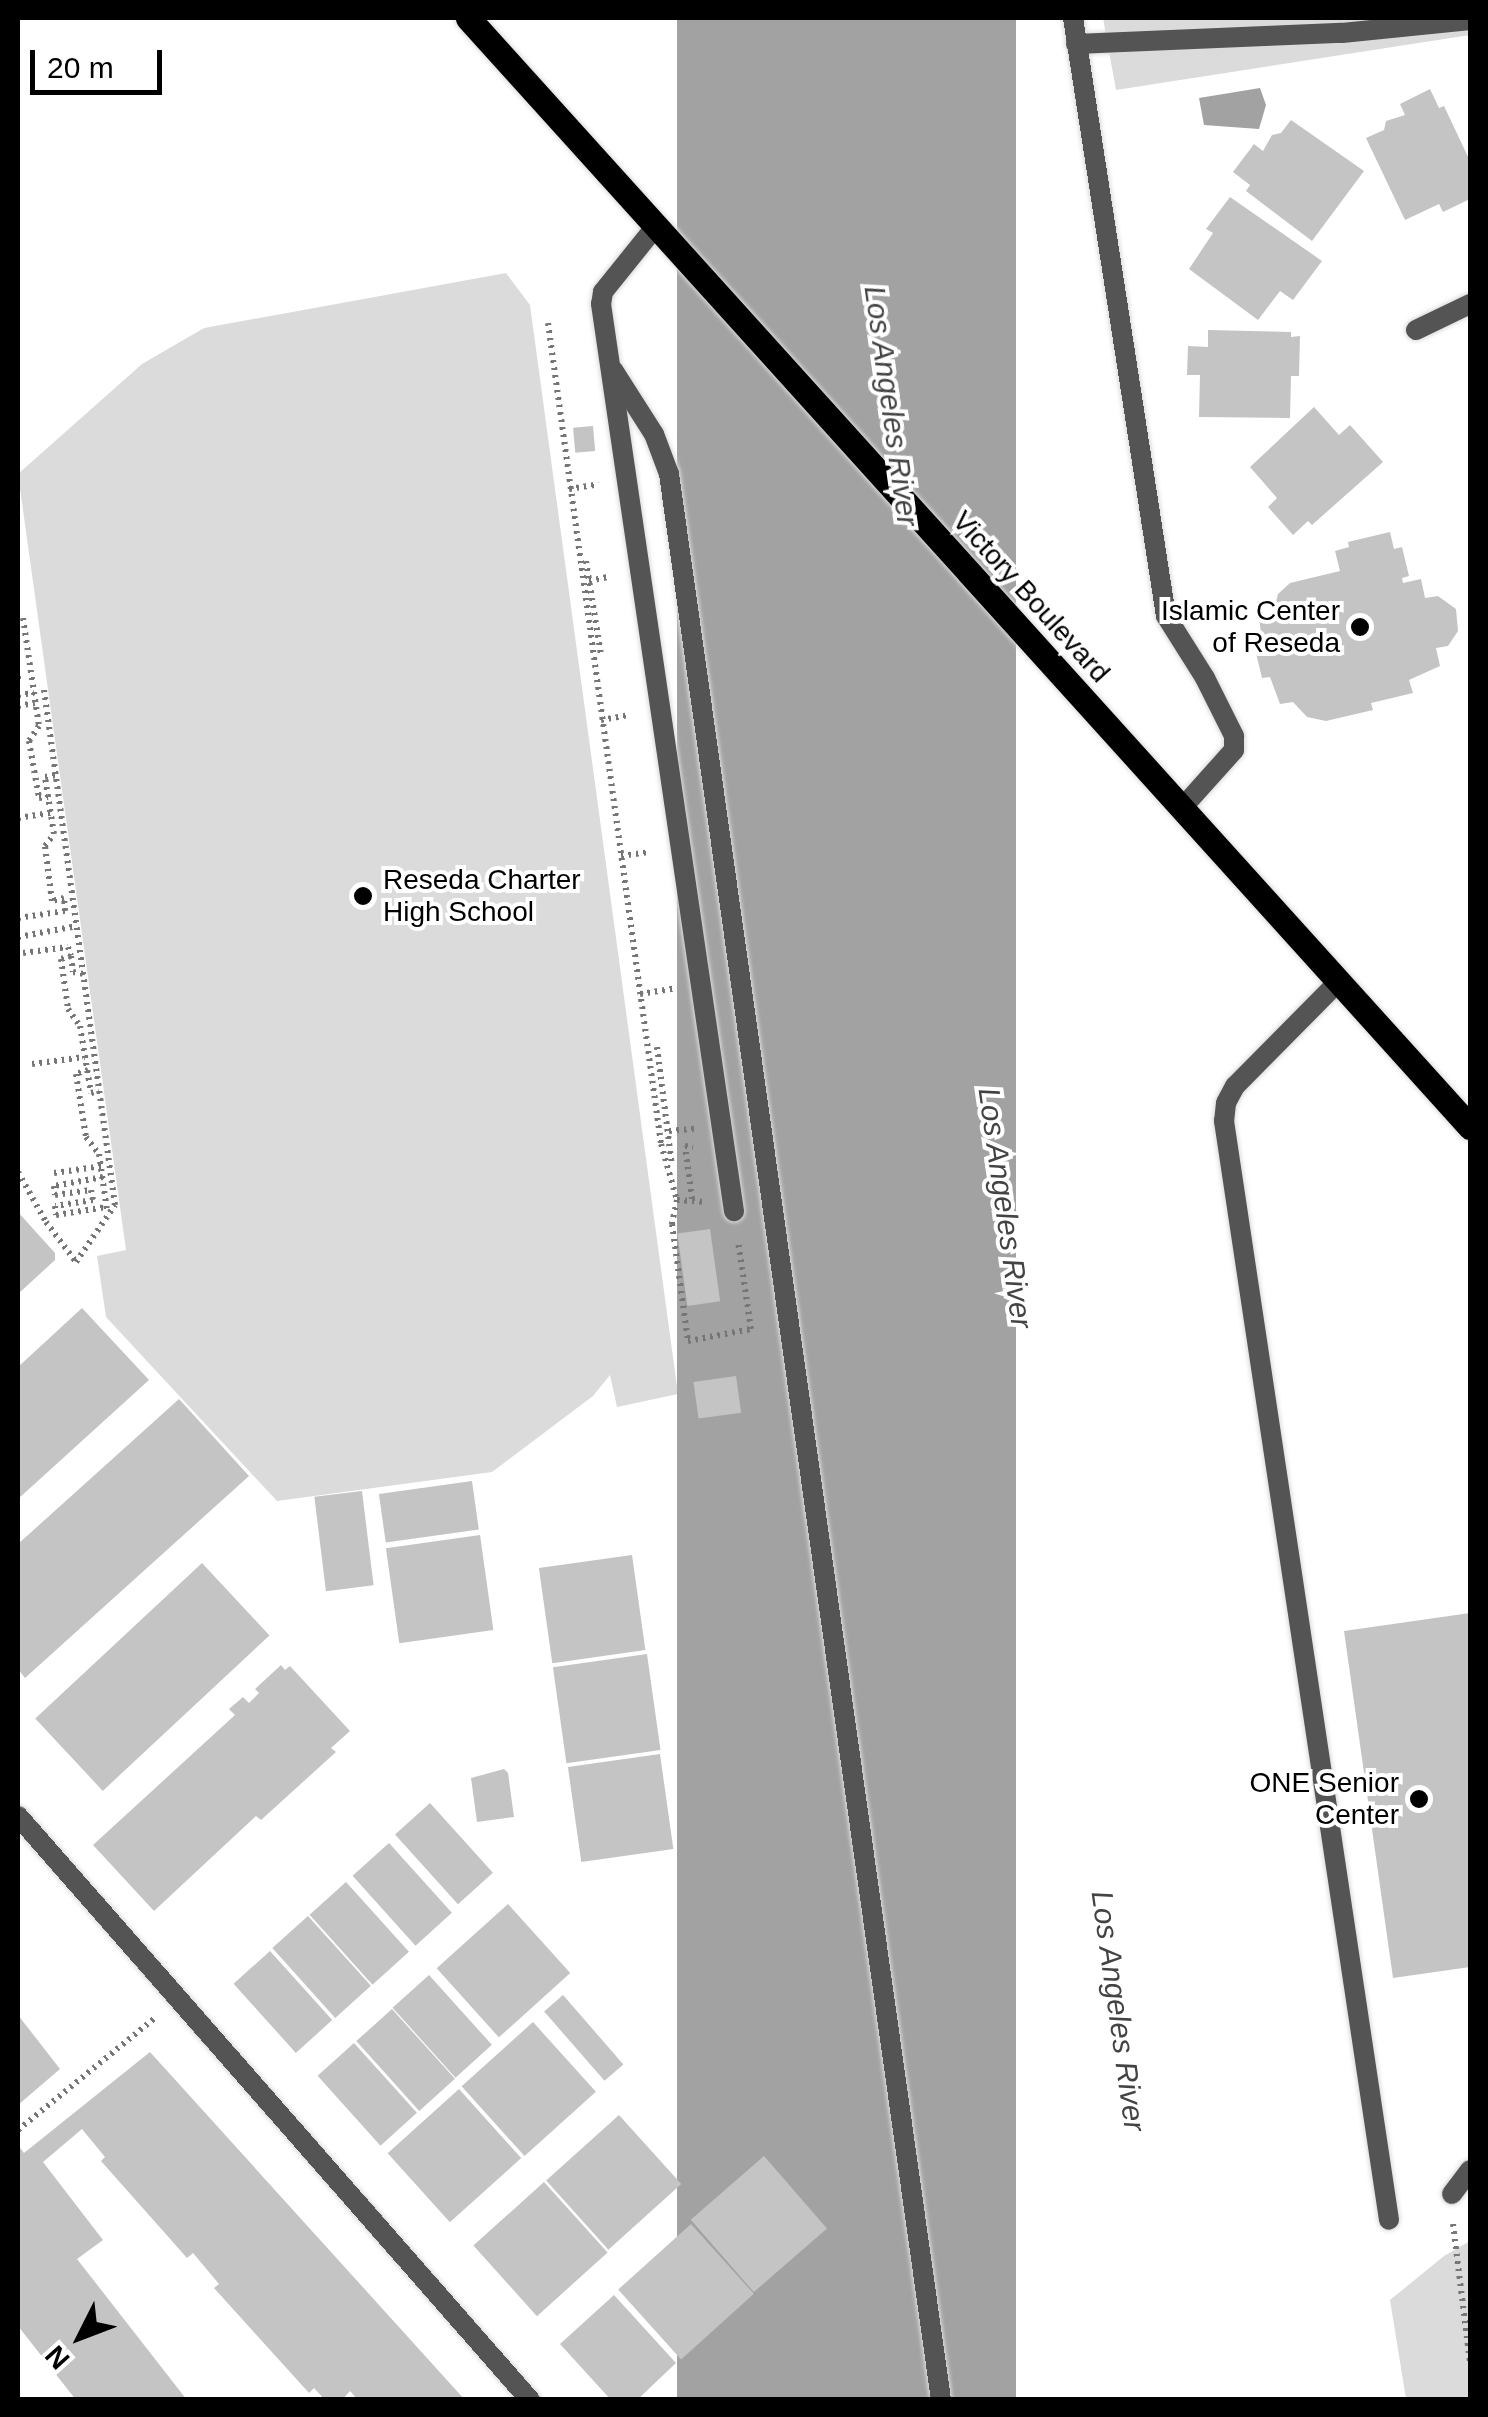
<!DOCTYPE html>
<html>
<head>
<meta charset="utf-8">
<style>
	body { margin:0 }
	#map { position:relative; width:1488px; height:2417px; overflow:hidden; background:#fff; font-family:Helvetica,sans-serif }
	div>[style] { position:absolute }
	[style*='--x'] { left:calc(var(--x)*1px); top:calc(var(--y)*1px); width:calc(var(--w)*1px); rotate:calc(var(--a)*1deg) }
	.green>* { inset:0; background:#dbdbdb }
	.water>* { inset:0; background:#a2a2a2; transform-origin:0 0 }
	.building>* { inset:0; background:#c4c4c4; transform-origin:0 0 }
	.path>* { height:6px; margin-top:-3px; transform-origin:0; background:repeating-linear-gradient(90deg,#767676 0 2.5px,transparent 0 7.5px) }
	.roads { filter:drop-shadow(0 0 2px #dbdbdb) drop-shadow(0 0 2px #dbdbdb) }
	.lane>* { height:20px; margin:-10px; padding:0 10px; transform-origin:10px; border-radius:10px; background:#545454 }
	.street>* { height:20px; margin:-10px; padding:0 10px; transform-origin:10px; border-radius:10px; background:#545454 }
	.primary>* { height:25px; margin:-12.5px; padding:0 12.5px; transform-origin:12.5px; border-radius:12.5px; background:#000 }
	.dots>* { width:28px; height:28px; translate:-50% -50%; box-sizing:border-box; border:5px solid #fff; border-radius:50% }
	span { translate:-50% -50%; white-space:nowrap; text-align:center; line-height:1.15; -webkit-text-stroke:8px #fff; paint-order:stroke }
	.street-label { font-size:28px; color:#000 }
	.poi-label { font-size:28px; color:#000 }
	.right { translate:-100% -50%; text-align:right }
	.left { translate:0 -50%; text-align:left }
	.water-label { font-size:30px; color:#434343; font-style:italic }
	.frame { position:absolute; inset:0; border:20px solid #000; pointer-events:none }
	.north { position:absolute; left:30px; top:2287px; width:100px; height:100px; -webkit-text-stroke:8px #fff; paint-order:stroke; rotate:228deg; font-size:28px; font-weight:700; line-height:40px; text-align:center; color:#000 }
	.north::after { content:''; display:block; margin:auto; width:35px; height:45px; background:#000; clip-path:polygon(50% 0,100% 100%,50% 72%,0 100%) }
	.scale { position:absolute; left:30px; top:50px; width:132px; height:45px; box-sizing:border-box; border:5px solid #000; border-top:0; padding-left:12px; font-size:30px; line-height:35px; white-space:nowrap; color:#000; -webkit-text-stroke:8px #fff; paint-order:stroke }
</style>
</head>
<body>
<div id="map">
	<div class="green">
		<div style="clip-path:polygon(1103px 18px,1470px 18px,1470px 35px,1116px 90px)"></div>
		<div style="clip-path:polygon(506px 273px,530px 305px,678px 1394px,617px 1407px,610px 1375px,593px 1396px,492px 1472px,277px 1501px,106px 1317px,97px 1256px,126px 1250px,18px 474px,142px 364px,204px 328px)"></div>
		<div style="clip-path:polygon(1470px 2208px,1470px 2399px,1406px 2399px,1390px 2300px,1444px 2256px,1470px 2241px)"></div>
	</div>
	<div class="water">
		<div style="left:677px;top:18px;width:339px;height:2405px"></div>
		<div style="clip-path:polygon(1260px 88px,1266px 105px,1259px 129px,1204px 125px,1199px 98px)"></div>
	</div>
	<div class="building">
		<div style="clip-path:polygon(1430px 89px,1439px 108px,1444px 106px,1470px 161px,1470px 199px,1443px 212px,1439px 204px,1405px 220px,1366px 138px,1384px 130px,1386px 121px,1405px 115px,1400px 104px)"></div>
		<div style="clip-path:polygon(1291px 120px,1364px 171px,1312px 241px,1246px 191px,1250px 185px,1233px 172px,1254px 144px,1263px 151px,1272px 135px,1281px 133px)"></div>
		<div style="clip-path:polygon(1230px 197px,1322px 261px,1293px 300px,1280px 291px,1258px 320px,1189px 269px,1213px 233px,1206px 229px)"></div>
		<div style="clip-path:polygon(1208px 330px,1291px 332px,1291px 337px,1300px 336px,1299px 376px,1291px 376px,1290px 418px,1199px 417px,1200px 375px,1187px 375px,1188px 346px,1208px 347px)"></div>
		<div style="clip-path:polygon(1314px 407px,1339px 435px,1350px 425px,1383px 462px,1312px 525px,1308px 521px,1293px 535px,1268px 507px,1277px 498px,1250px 467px)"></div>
		<div style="left:593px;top:426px;width:25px;height:20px;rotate:85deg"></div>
		<div style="clip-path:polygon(1390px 532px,1394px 549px,1402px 547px,1409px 576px,1402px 578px,1403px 583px,1421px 579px,1425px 598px,1438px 596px,1456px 609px,1458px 631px,1448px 646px,1436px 648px,1440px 666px,1409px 680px,1413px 693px,1371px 703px,1373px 710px,1326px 721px,1307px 717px,1293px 702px,1280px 704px,1270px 677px,1262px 678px,1255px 649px,1263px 648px,1259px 618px,1273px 614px,1278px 594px,1290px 583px,1340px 571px,1335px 551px,1349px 547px,1348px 542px)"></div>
		<div style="clip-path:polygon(18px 1212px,55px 1253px,55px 1260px,18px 1294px)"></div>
		<div style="left:710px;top:1229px;width:73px;height:33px;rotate:82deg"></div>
		<div style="clip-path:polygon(82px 1308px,149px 1380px,18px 1499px,18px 1367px)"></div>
		<div style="left:736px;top:1376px;width:37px;height:43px;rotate:82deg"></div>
		<div style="clip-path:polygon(179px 1399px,249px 1476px,25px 1678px,18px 1669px,18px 1544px)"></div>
		<div style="left:472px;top:1481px;width:49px;height:94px;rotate:82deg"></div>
		<div style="left:362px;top:1491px;width:95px;height:48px;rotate:83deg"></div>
		<div style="left:480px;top:1535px;width:96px;height:95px;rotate:82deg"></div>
		<div style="left:632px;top:1555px;width:96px;height:94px;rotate:82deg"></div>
		<div style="left:202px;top:1563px;width:99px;height:228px;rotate:47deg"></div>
		<div style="clip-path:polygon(1470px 1613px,1470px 1967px,1393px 1978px,1344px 1631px)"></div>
		<div style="left:647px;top:1654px;width:97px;height:95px;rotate:82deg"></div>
		<div style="clip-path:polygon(281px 1665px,285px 1670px,290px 1666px,350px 1731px,331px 1748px,336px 1752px,261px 1820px,256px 1816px,154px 1911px,93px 1845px,235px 1715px,229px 1709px,243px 1697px,249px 1703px,259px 1693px,255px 1689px)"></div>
		<div style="left:660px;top:1754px;width:96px;height:93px;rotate:82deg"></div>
		<div style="clip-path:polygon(504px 1769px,508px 1773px,514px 1817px,477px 1822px,471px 1778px)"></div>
		<div style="left:430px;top:1803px;width:94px;height:47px;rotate:48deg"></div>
		<div style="left:389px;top:1843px;width:94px;height:49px;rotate:48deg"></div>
		<div style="left:346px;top:1882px;width:94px;height:49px;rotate:48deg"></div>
		<div style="left:508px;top:1904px;width:93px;height:96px;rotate:48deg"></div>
		<div style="left:308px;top:1916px;width:94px;height:48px;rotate:48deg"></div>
		<div style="left:270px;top:1951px;width:93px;height:49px;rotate:48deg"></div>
		<div style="left:429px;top:1975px;width:94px;height:49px;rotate:48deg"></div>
		<div style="left:563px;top:1995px;width:92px;height:25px;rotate:49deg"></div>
		<div style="left:392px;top:2009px;width:94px;height:48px;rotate:48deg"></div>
		<div style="clip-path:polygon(18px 2015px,60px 2069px,18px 2105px)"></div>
		<div style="left:533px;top:2022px;width:94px;height:96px;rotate:48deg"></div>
		<div style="left:354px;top:2043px;width:94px;height:49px;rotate:48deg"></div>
		<div style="clip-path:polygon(150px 2052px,465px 2400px,358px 2400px,350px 2391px,342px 2400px,325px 2400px,314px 2388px,309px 2393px,214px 2288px,219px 2284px,193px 2253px,187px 2258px,101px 2161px,105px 2157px,82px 2129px,43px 2162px,103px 2240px,77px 2259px,187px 2400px,76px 2400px,18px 2326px,18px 2145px,24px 2153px)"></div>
		<div style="left:459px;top:2089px;width:93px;height:96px;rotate:48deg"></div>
		<div style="left:619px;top:2115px;width:93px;height:98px;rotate:48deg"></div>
		<div style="left:764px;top:2156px;width:96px;height:97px;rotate:49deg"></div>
		<div style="left:544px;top:2182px;width:95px;height:95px;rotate:48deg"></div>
		<div style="left:691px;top:2224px;width:94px;height:98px;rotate:48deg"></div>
		<div style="clip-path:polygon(614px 2295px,676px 2363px,637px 2400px,611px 2400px,560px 2344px)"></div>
	</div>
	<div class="path">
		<div style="--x:548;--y:323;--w:829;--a:82.16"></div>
		<div style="--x:661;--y:1144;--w:58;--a:74.1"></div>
		<div style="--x:677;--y:1200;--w:25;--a:102"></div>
		<div style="--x:672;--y:1224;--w:118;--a:82.2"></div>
		<div style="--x:688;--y:1341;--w:64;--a:-10.8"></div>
		<div style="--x:751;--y:1329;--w:89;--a:-98.4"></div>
		<div style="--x:569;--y:489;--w:30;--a:-9"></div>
		<div style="--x:586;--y:561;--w:95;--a:80.9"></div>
		<div style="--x:589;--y:581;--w:19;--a:-12"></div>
		<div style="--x:23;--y:618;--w:109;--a:81.6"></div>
		<div style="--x:39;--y:726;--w:18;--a:124"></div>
		<div style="--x:29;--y:741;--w:58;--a:80"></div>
		<div style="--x:39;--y:798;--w:9;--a:-6"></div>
		<div style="--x:18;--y:676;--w:7;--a:90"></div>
		<div style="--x:18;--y:695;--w:16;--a:-7"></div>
		<div style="--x:18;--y:706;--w:17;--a:-10"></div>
		<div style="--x:601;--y:720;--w:28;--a:-10"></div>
		<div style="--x:18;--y:818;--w:33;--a:-9"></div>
		<div style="--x:621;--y:856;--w:28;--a:-8"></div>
		<div style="--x:18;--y:918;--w:48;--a:-8.5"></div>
		<div style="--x:65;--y:911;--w:13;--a:-94"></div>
		<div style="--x:64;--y:898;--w:12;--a:166"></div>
		<div style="--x:52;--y:901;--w:55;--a:-97.3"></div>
		<div style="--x:45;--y:846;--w:15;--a:-53"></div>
		<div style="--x:54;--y:834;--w:58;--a:-99"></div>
		<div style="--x:45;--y:777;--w:11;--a:-10"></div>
		<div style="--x:18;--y:937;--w:60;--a:-10.6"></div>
		<div style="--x:23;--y:953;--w:45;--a:-7.6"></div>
		<div style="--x:68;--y:947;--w:9;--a:72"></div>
		<div style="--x:71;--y:956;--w:10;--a:163"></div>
		<div style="--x:61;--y:959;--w:50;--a:82"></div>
		<div style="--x:68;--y:1009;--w:21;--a:55"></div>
		<div style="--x:80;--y:1026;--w:68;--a:80.7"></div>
		<div style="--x:91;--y:1093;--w:8;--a:-14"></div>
		<div style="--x:71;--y:956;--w:16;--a:83"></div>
		<div style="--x:73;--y:972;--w:10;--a:11"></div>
		<div style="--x:640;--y:994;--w:33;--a:-9"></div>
		<div style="--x:657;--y:1047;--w:119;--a:82.8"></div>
		<div style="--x:32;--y:1064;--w:53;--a:-7.5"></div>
		<div style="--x:88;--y:1070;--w:13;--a:162"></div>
		<div style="--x:76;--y:1074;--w:64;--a:81"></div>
		<div style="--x:86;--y:1137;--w:21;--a:53"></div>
		<div style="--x:99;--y:1154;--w:57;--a:81.9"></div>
		<div style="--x:669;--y:1131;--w:25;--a:-5"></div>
		<div style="--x:18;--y:1172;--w:57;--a:60.8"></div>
		<div style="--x:46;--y:1222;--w:50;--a:53.1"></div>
		<div style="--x:76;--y:1262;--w:69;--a:-55.6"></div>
		<div style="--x:115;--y:1205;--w:520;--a:-97.85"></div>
		<div style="--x:54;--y:1173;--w:49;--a:-8.3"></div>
		<div style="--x:103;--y:1177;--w:50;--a:169.6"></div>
		<div style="--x:54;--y:1186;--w:9;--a:84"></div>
		<div style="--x:55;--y:1195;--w:36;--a:-8"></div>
		<div style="--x:91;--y:1190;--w:10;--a:79"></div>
		<div style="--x:93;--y:1200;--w:38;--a:171"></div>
		<div style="--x:55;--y:1206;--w:9;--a:84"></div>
		<div style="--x:56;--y:1215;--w:51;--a:-9.1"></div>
		<div style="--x:692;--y:1199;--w:53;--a:-97.5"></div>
		<div style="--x:685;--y:1146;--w:8;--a:7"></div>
		<div style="--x:677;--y:1200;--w:26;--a:4"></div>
		<div style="--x:18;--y:2130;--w:178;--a:-39.3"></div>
		<div style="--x:1453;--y:2224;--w:139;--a:83"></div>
	</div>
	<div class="roads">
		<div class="lane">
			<div style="--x:1073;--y:18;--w:605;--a:81.16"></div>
			<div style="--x:1166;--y:616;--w:73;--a:57.8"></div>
			<div style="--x:1205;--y:678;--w:65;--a:63.4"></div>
			<div style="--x:1234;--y:736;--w:14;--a:90"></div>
			<div style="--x:1234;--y:750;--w:78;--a:131.9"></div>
			<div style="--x:1076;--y:44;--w:266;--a:-2.4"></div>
			<div style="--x:1342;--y:33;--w:129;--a:-5.8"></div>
			<div style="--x:656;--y:226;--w:85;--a:128.8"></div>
			<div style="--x:603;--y:292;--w:12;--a:99"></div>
			<div style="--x:601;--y:304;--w:917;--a:81.66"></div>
			<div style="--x:613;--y:370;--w:76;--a:57.4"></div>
			<div style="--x:654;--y:434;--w:43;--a:69.4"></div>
			<div style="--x:669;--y:474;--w:1945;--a:81.96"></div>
			<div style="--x:1339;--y:981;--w:148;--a:134.7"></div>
			<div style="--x:1235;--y:1086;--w:19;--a:118"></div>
			<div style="--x:1226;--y:1103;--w:18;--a:96"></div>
			<div style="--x:1224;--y:1121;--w:1111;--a:81.46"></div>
			<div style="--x:18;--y:1816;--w:777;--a:48.76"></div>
			<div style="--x:1452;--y:2194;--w:30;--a:-53"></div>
		</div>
		<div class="street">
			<div style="--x:1416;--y:330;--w:60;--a:-25.7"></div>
		</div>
		<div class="primary">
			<div style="--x:468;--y:18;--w:1495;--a:47.9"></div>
		</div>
	</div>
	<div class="dots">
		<div style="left:1360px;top:627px;background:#000"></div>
		<div style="left:363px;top:896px;background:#000"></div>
		<div style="left:1419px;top:1799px;background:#000"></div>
	</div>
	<div class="street-label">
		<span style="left:1031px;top:597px;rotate:48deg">Victory Boulevard</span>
	</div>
	<div class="poi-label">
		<span class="right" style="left:1340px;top:627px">Islamic Center<br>of Reseda</span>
		<span class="left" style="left:383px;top:896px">Reseda Charter<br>High School</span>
		<span class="right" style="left:1399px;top:1799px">ONE Senior<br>Center</span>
	</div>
	<div class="water-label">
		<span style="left:891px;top:406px;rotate:82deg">Los Angeles River</span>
		<span style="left:1005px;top:1208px;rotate:82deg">Los Angeles River</span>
		<span style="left:1118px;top:2011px;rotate:82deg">Los Angeles River</span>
	</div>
	<div class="frame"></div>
	<div class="north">N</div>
	<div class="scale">20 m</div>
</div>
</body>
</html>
